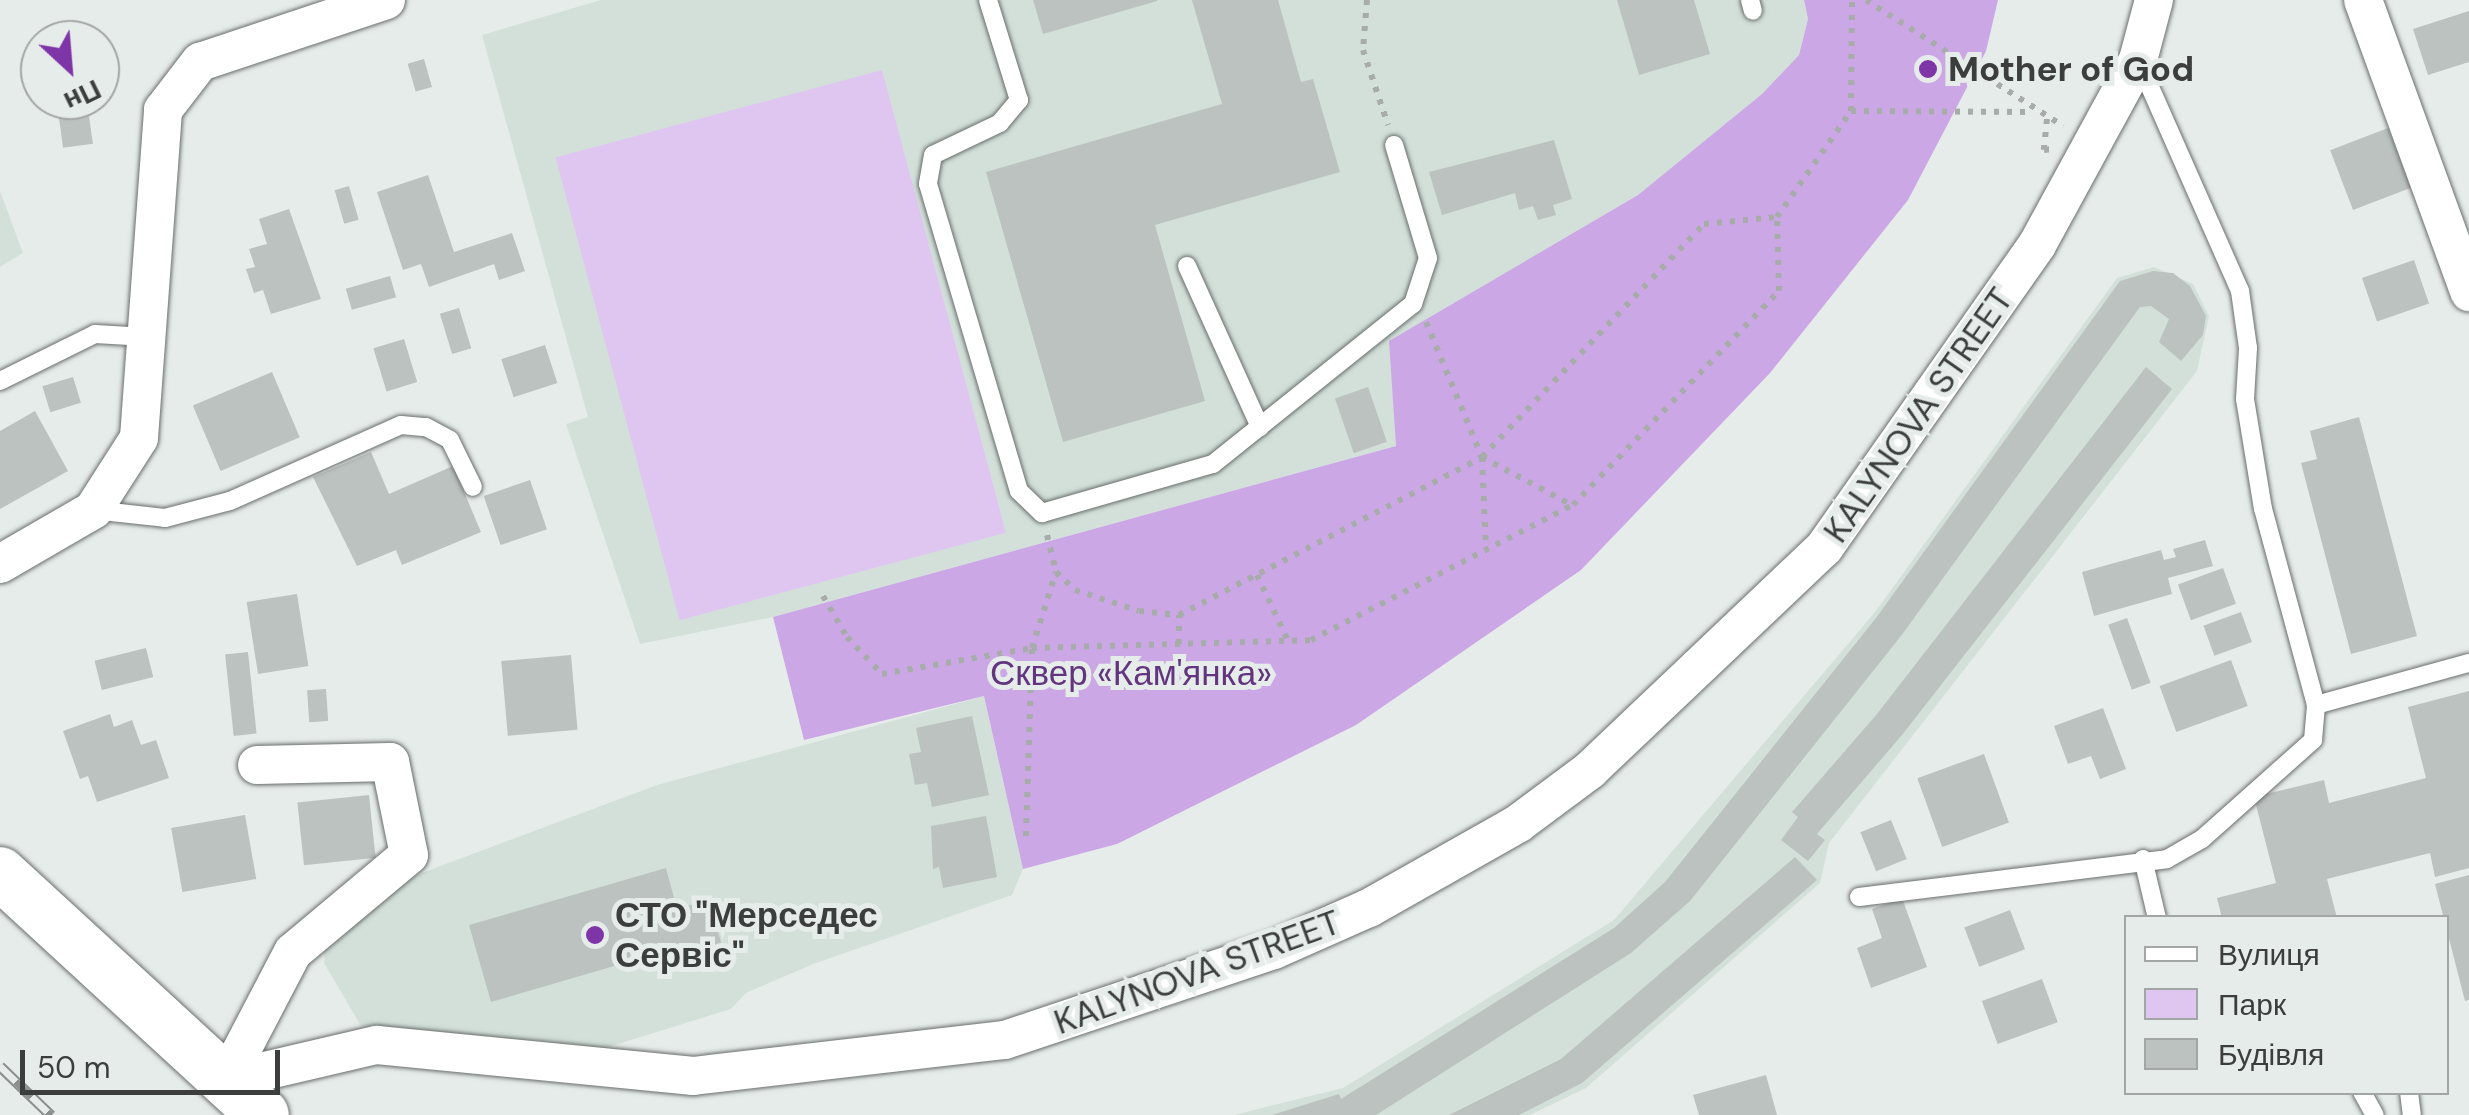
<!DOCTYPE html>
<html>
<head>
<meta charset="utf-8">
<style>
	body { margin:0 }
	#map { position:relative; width:2469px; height:1115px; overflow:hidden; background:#e6ecea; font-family:"DM Sans",sans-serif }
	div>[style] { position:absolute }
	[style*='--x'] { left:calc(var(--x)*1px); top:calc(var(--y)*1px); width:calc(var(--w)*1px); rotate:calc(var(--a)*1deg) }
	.built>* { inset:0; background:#d3e0da }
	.green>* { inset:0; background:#dfc6f1; transform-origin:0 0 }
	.forest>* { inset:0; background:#cca7e6 }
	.building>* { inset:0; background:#bcc2bf; transform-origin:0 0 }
	.path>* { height:6px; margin-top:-3px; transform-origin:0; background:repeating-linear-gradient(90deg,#a7acab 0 5px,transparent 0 13px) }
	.roads { filter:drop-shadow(0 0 2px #696e6c) drop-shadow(0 0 2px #696e6c) }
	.service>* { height:18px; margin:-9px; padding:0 9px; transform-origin:9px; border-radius:9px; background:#fff }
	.minor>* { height:38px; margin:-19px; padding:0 19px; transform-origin:19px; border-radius:19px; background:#fff }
	.secondary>* { height:52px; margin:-26px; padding:0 26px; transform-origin:26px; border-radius:26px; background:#fff }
	.rail>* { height:11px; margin-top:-5.5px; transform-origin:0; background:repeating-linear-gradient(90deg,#e6ecea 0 22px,#8b8f8e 0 44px); box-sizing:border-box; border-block:2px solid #8b8f8e }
	.dots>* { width:28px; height:28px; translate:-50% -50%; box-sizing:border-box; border:5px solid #e6ecea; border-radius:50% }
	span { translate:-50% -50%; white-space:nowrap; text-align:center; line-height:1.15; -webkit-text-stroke:10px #e6ecea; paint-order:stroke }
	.poi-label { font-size:35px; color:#3b3e3d; font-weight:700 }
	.left { translate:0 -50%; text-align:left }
	.street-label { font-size:35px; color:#3b3e3d }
	.park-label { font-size:35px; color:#62357e }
	.legend { position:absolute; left:2124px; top:915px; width:325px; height:180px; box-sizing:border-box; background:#e6ecea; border:2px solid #a2a6a5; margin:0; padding:12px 18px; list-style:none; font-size:30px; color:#3b3e3d }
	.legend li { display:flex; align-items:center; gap:20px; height:50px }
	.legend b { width:50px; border:2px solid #a2a6a5 }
	.north { position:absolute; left:20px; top:20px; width:100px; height:100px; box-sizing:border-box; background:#e6ecea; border:2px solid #a2a6a5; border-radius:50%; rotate:154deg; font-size:28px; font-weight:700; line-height:40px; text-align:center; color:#3b3e3d }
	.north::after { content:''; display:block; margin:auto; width:35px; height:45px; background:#7e35a7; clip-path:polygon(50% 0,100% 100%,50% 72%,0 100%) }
	.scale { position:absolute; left:20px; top:1050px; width:260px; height:45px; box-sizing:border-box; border:5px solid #3b3e3d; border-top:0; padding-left:12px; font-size:30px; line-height:35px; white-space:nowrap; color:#3b3e3d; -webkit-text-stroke:8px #e6ecea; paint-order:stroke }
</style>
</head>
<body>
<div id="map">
	<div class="built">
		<div style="clip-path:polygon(601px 0,1804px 0,1808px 19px,1799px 55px,1762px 94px,1638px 195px,1390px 341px,1396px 446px,773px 617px,640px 644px,566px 424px,588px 417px,482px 35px)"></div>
		<div style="clip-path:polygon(0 191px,23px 253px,0 267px)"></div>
		<div style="clip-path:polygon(2154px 267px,2193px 284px,2209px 316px,2197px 371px,1829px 843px,1820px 883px,1586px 1088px,1530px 1115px,1234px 1115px,1343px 1088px,1614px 920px,1875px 612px,2117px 278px)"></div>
		<div style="clip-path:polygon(984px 696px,1023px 869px,1012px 895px,813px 964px,746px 993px,731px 1009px,586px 1054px,361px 1026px,324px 963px,325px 948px,411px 877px,657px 785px)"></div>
	</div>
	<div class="green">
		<div style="left:882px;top:70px;width:479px;height:338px;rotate:75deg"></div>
	</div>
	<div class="forest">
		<div style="clip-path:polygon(1804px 0,1998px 0,1986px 51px,1908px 200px,1770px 373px,1581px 570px,1356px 725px,1117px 844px,1023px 869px,984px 696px,804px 740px,773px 617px,1396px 446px,1389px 341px,1638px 195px,1762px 94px,1799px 55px,1808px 19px)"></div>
	</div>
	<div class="building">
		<div style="clip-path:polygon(1033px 0,1157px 0,1157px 1px,1043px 34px)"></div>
		<div style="clip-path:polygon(1192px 0,1278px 0,1301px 82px,1313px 79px,1340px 172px,1155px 225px,1205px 401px,1063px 442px,986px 172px,1222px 104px)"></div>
		<div style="clip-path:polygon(1617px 0,1694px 0,1710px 54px,1639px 75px)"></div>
		<div style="clip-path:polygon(2469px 11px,2469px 62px,2428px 75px,2413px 29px)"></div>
		<div style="left:424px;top:59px;width:29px;height:17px;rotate:74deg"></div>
		<div style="left:88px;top:109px;width:35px;height:30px;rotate:82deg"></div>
		<div style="left:2388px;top:128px;width:64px;height:62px;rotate:69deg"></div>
		<div style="clip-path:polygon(1554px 140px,1572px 199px,1553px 205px,1556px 215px,1538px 220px,1533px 206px,1519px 210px,1515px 193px,1442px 215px,1429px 172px)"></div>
		<div style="clip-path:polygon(428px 175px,454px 252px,512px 233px,525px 271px,499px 280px,494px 264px,429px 287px,421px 264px,403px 270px,377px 192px)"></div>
		<div style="left:349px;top:186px;width:35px;height:15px;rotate:74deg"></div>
		<div style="clip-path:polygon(289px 209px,321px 299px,271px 314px,263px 290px,254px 293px,246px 269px,255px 267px,249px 249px,267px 244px,259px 219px)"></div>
		<div style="left:2414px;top:260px;width:46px;height:55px;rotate:71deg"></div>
		<div style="clip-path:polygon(2153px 271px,2173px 273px,2190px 286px,2206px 316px,2203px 335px,2181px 361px,2159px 342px,2169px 319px,2151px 306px,2140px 307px,1901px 636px,1690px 901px,1631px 953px,1376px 1115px,1272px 1115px,1339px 1094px,1341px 1099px,1614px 928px,1665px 882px,1876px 618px,2120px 281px)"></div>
		<div style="left:390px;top:276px;width:22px;height:46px;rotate:74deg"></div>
		<div style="left:459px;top:308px;width:42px;height:20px;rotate:73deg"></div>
		<div style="left:404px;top:339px;width:45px;height:32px;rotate:73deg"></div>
		<div style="left:545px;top:345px;width:40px;height:46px;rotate:72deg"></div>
		<div style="clip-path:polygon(2146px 367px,2172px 389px,1902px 735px,1817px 834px,1825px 840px,1808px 861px,1781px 840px,1798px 817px,1792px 812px,1877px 714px)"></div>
		<div style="left:272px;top:372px;width:71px;height:86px;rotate:67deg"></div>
		<div style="left:73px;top:377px;width:27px;height:32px;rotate:73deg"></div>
		<div style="left:1368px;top:387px;width:58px;height:35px;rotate:71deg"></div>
		<div style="clip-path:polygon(35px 411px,68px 471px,0 509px,0 431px)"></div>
		<div style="clip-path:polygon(2359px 417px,2417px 636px,2351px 654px,2301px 463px,2317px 459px,2310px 431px)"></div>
		<div style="clip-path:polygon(371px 452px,389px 494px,453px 466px,481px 532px,402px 565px,396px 550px,357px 566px,313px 477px)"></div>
		<div style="left:530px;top:480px;width:52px;height:49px;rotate:71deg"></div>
		<div style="clip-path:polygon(2205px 540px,2213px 566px,2168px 578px,2172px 594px,2094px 616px,2082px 572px,2161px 550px,2164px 560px,2176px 557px,2173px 549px)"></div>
		<div style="left:2223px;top:568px;width:38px;height:48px;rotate:70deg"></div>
		<div style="left:297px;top:594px;width:73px;height:51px;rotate:81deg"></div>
		<div style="left:2241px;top:612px;width:32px;height:40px;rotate:70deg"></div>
		<div style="left:2127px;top:618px;width:69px;height:20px;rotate:70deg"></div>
		<div style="left:146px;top:648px;width:30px;height:53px;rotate:76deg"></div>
		<div style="left:248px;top:652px;width:82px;height:23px;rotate:84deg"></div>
		<div style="left:571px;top:655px;width:75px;height:70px;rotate:85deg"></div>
		<div style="left:2231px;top:660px;width:49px;height:76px;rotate:70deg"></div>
		<div style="left:326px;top:689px;width:32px;height:19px;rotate:86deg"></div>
		<div style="clip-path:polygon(2469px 691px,2469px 868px,2435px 877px,2430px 853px,2327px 879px,2337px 918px,2222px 918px,2217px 898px,2276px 883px,2254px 797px,2324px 780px,2329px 803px,2426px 778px,2408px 707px)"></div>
		<div style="clip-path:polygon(2103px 708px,2126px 769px,2100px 779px,2091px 756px,2068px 764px,2054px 726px)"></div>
		<div style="clip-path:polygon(110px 714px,114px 727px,132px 720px,141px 745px,156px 740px,169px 778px,97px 802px,88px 776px,80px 779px,63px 731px)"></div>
		<div style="clip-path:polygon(972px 716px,989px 795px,932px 807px,927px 783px,915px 785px,909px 754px,921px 752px,916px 728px)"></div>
		<div style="left:1984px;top:754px;width:73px;height:71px;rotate:70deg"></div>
		<div style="left:369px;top:795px;width:63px;height:72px;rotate:84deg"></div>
		<div style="left:245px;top:815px;width:65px;height:75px;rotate:80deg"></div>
		<div style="clip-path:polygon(986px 816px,997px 877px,943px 888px,939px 867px,933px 869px,931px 826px)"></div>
		<div style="left:1891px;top:820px;width:42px;height:33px;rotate:68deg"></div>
		<div style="clip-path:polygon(1795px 857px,1817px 880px,1582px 1083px,1519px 1115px,1449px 1115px,1561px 1059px)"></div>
		<div style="clip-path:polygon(666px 868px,677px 909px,709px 900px,723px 949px,690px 959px,686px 945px,491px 1002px,469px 925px)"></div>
		<div style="clip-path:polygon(2469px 875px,2469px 1000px,2465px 1001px,2435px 884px)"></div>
		<div style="clip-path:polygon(1902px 898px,1927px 967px,1871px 988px,1857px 948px,1882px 938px,1872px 909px)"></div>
		<div style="left:2010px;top:910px;width:42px;height:49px;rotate:69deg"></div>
		<div style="left:2042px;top:979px;width:46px;height:64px;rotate:70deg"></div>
		<div style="clip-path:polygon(1766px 1075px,1777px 1115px,1699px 1115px,1693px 1095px)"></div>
	</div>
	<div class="path">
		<div style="--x:1367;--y:0;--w:50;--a:94.6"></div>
		<div style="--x:1363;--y:50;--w:79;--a:71.6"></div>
		<div style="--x:1866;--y:0;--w:234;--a:32.6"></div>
		<div style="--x:1851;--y:111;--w:181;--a:0.3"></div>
		<div style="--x:2047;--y:119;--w:31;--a:96"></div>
		<div style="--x:2044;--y:150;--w:8;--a:-7"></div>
		<div style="--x:1426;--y:322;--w:146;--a:67.5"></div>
		<div style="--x:1482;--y:457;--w:102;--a:28.1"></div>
		<div style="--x:1482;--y:457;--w:92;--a:87.5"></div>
		<div style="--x:1047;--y:535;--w:38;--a:76"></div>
		<div style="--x:1056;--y:572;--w:26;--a:43"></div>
		<div style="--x:1075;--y:590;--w:67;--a:18.2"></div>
		<div style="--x:1139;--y:611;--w:40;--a:5.7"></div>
		<div style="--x:1179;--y:615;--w:342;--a:-27.5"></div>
		<div style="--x:1482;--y:457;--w:322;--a:-46.4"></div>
		<div style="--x:1704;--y:224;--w:73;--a:-5.5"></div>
		<div style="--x:1257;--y:575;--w:73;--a:64.8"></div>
		<div style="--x:823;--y:596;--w:48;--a:59.7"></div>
		<div style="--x:847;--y:637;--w:51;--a:46.6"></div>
		<div style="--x:882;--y:674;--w:152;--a:-9.8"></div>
		<div style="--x:1032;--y:648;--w:279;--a:-1.6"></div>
		<div style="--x:1311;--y:640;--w:295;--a:-27.3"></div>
		<div style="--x:1573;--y:505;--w:297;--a:-46.1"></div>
		<div style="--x:1779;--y:291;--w:74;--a:-91.5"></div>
		<div style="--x:1777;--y:217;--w:129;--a:-55.1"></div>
		<div style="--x:1851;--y:111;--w:111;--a:-89.5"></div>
		<div style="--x:1179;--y:644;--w:29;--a:-90"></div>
		<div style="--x:1026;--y:836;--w:188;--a:-88.2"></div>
		<div style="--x:1032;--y:648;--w:80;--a:-72.5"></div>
	</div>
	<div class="roads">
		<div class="service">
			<div style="--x:988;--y:0;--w:105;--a:72.8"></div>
			<div style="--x:1019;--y:100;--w:30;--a:130"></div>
			<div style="--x:1000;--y:123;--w:74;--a:154.5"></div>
			<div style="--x:933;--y:155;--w:29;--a:100"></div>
			<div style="--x:928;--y:184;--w:320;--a:73.5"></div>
			<div style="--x:1019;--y:491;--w:32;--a:44"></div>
			<div style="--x:1042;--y:513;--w:178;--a:-16"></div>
			<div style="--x:1213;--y:464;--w:256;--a:-38.7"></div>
			<div style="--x:1413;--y:304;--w:48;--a:-71.9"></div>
			<div style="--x:1428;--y:258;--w:118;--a:-106.7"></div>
			<div style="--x:1750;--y:0;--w:11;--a:75"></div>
			<div style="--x:1187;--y:266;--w:177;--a:65.6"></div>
			<div style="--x:0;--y:381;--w:106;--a:-26.3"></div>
			<div style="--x:95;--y:334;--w:52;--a:3.3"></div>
			<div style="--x:93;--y:510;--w:72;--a:6.3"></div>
			<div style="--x:165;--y:518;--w:67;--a:-14.7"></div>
			<div style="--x:230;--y:501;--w:187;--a:-24"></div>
			<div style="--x:401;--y:425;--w:25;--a:5"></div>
			<div style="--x:426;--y:427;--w:27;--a:28"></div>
			<div style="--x:450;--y:440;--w:52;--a:63.9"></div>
			<div style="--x:2316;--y:705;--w:159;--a:-15.4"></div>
			<div style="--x:2143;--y:859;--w:61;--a:76.7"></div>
			<div style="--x:1859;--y:897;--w:310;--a:-7"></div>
			<div style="--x:2167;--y:859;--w:40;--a:-29.7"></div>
			<div style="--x:2202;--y:839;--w:149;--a:-41.7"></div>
			<div style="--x:2313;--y:740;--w:35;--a:-85"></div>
			<div style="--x:2316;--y:705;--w:203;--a:-105.1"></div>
			<div style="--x:2263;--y:509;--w:111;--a:-99.3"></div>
			<div style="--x:2245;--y:399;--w:51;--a:-86.6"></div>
			<div style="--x:2248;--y:348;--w:58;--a:-98"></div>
			<div style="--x:2240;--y:291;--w:253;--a:-113.8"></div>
			<div style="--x:2362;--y:1092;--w:26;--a:61"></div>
			<div style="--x:2409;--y:1092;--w:23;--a:83"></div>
		</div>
		<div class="minor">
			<div style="--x:2363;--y:0;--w:311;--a:70"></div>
			<div style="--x:0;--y:564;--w:108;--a:-30.1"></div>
			<div style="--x:93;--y:510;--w:85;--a:-57.4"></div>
			<div style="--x:139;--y:438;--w:329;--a:-85.8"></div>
			<div style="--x:163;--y:110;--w:61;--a:-52.4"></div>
			<div style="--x:200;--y:62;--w:196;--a:-18.4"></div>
			<div style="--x:226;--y:1080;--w:155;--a:-13.1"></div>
			<div style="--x:377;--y:1045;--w:318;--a:5.6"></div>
			<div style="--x:693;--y:1076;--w:314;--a:-6.6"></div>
			<div style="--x:1005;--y:1040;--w:284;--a:-18.5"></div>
			<div style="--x:1274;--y:950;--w:104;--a:-23.9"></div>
			<div style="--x:1369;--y:908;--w:172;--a:-29.5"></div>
			<div style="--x:1519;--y:823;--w:89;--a:-36.7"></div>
			<div style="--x:1590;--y:770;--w:323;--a:-43.5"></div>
			<div style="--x:1824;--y:548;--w:370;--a:-54.9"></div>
			<div style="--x:2037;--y:245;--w:211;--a:-61.4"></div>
			<div style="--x:2138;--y:60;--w:62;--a:-75.1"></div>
			<div style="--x:226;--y:1080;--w:144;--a:-62.4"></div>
			<div style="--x:293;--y:952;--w:151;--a:-39.9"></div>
			<div style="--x:409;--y:855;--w:95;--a:-101.5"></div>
			<div style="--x:390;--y:762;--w:133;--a:178.7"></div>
		</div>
		<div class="secondary">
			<div style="--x:0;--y:873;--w:357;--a:42.6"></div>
		</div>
	</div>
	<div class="rail">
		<div style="--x:0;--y:1066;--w:71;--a:43.9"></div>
	</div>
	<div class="dots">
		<div style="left:1928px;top:69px;background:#7e35a7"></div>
		<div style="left:595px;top:935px;background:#7e35a7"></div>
	</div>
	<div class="poi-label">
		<span class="left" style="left:1948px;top:69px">Mother of God</span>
		<span class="left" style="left:615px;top:935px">СТО "Мерседес<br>Сервіс"</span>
	</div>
	<div class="street-label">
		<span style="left:1918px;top:415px;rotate:-55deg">KALYNOVA STREET</span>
		<span style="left:1197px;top:972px;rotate:-20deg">KALYNOVA STREET</span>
	</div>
	<div class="park-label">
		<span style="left:1131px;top:673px">Сквер «Кам'янка»</span>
	</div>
	<ul class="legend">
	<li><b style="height:12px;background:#fff"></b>Вулиця</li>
	<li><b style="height:28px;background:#dfc6f1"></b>Парк</li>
	<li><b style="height:28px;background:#bcc2bf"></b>Будівля</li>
	</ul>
	<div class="north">Пн</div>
	<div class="scale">50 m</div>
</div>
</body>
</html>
